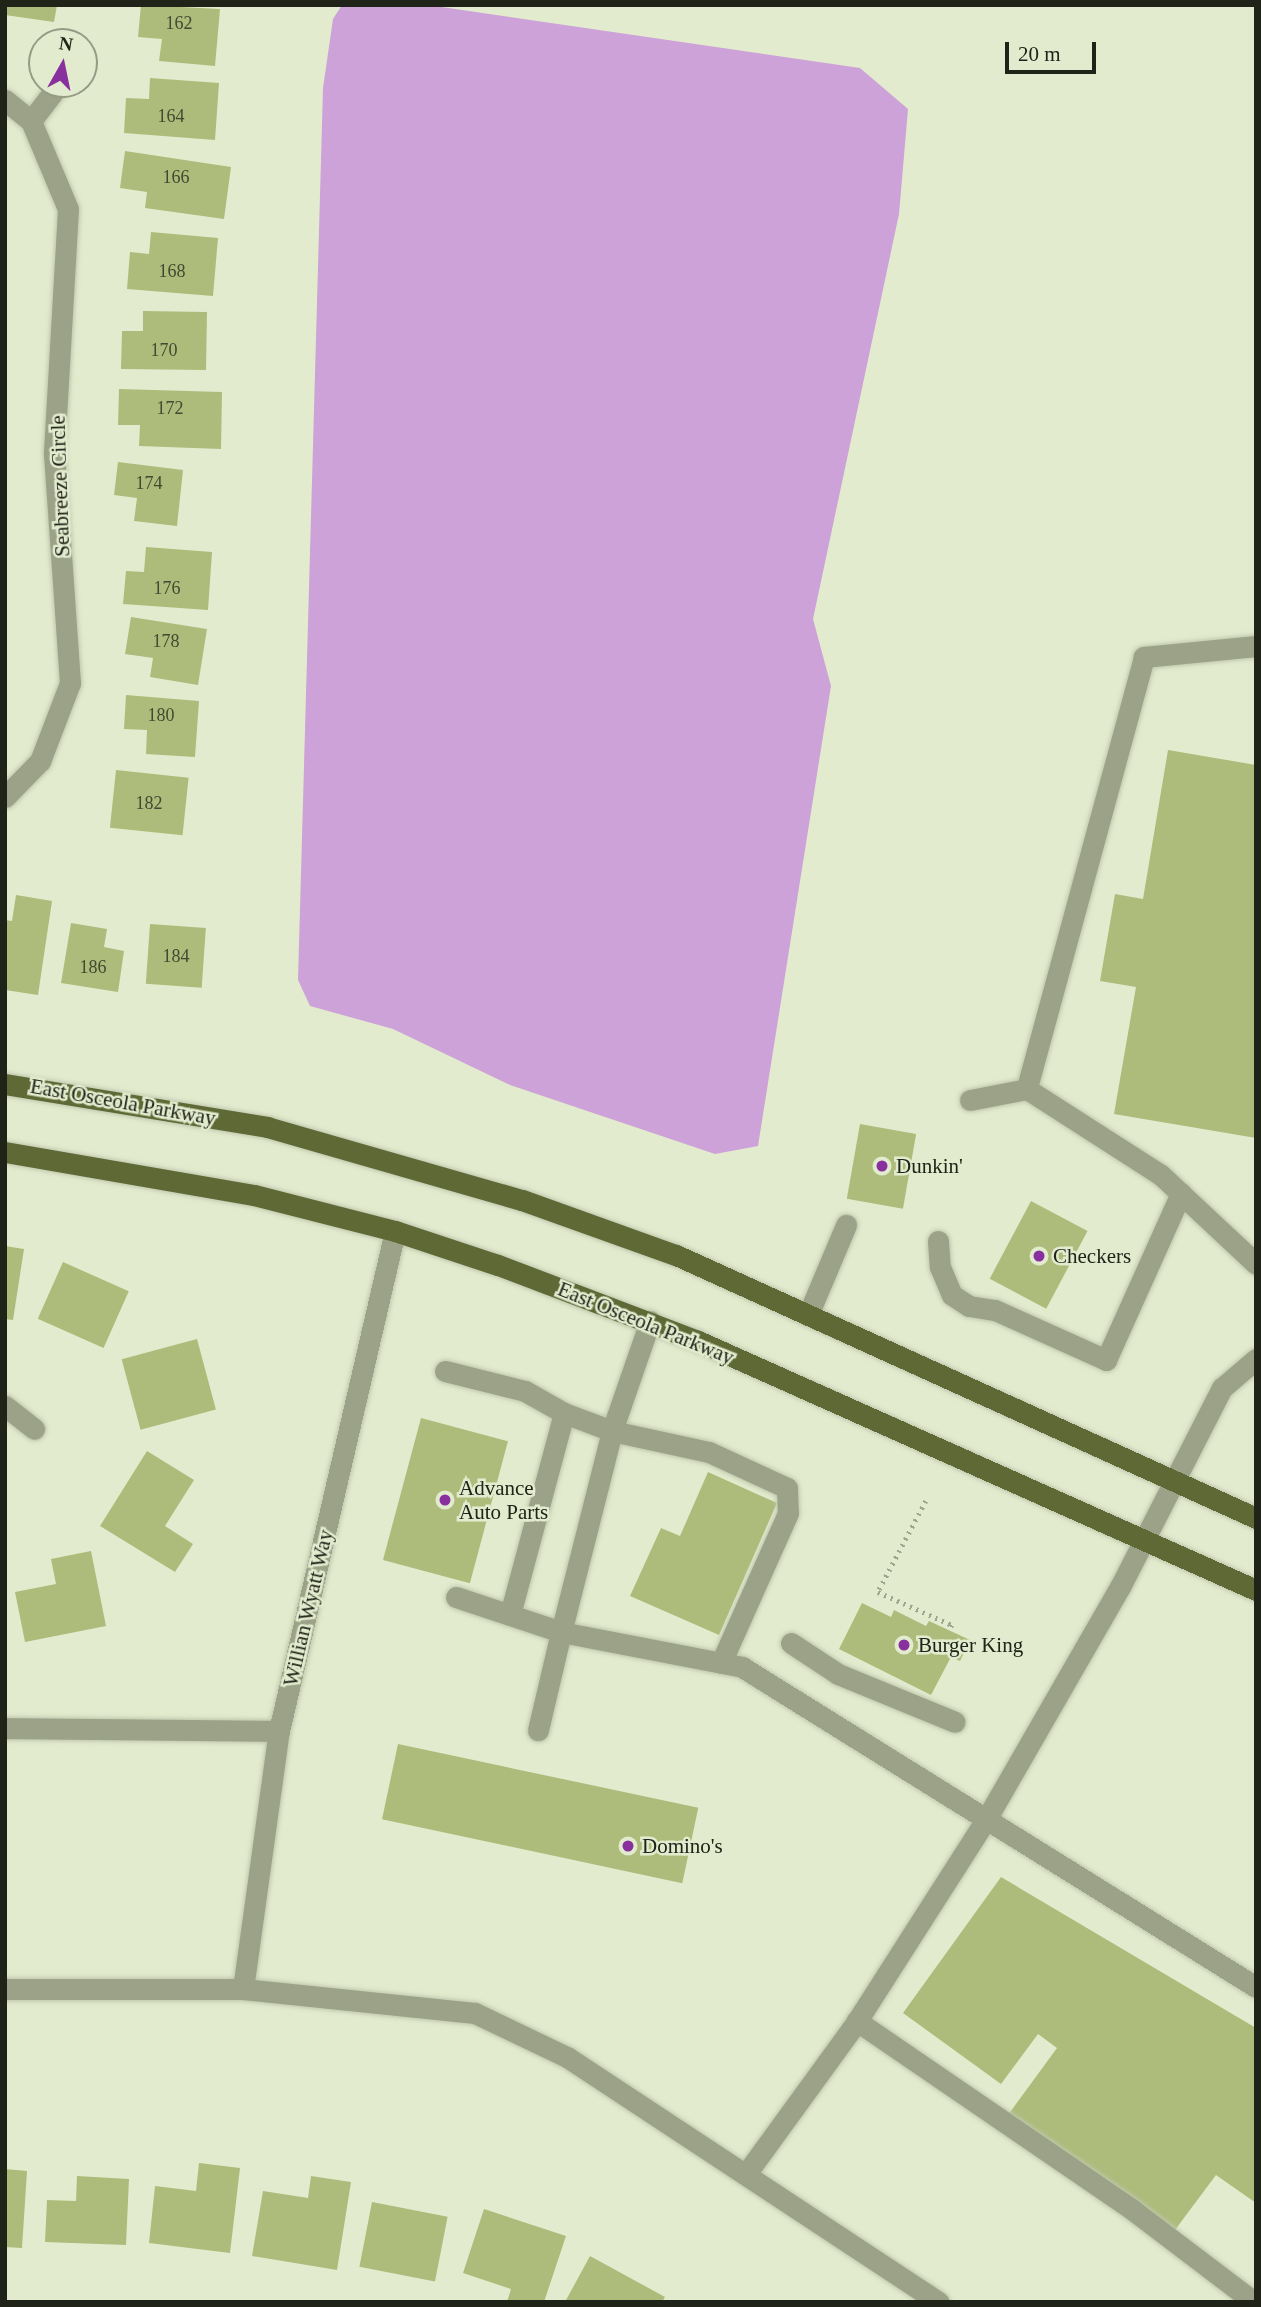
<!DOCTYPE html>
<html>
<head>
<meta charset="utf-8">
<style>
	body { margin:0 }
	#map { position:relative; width:1261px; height:2307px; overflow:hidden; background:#e3ebce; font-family:Georgia,serif }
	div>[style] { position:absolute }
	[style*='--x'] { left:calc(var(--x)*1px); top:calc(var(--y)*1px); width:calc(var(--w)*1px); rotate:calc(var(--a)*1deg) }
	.water>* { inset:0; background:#cca2d8 }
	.building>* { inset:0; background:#adbc7b; transform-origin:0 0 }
	.path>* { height:4.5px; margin-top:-2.25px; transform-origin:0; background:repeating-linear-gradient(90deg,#9ea48e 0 2px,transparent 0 7px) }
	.roads { filter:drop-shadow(0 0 2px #c0c7ad) drop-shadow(0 0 2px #c0c7ad) }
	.minor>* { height:21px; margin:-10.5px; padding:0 10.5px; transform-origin:10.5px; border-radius:10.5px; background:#9ba287 }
	.major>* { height:21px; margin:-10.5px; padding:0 10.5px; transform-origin:10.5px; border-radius:10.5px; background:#5e6936 }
	.dots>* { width:19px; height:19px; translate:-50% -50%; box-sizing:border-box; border:4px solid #e3ebce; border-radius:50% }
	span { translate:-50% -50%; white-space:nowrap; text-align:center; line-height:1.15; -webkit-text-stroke:5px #e3ebce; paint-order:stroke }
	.number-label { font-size:18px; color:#434931 }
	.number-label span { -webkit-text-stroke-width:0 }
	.street-label { font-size:21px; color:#202318 }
	.poi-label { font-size:21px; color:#202318 }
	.left { translate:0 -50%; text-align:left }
	.frame { position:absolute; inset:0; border:7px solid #202318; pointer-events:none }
	.north { position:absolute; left:28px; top:28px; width:70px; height:70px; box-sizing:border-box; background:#e3ebce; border:2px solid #959b85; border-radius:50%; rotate:9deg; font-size:19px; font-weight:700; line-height:28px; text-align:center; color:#202318 }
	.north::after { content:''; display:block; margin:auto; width:24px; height:32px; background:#88319e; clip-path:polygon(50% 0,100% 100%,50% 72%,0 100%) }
	.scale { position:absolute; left:1005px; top:42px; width:91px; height:32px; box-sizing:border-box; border:4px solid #202318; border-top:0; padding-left:9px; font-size:21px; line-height:24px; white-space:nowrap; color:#202318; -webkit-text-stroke:5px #e3ebce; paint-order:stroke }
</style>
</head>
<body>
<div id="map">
	<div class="water">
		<div style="clip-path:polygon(342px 5px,428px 5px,860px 68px,908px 109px,899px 214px,813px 619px,831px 686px,758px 1146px,715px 1154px,510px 1085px,393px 1029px,310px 1006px,298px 980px,323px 88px,333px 19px)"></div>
	</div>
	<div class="building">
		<div style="clip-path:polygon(5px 5px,57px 5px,54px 22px,5px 15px)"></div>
		<div style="clip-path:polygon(141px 5px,220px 9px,215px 66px,159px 61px,162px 39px,138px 37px)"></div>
		<div style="clip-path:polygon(150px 78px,219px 83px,215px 140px,124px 133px,126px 98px,149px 99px)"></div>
		<div style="clip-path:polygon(125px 151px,231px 167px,224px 219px,145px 208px,147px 192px,120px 188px)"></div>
		<div style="clip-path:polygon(151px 232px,218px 238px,213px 296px,127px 289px,130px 252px,149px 254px)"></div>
		<div style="clip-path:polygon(143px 311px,207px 312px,206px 370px,121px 369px,122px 331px,143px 331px)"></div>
		<div style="clip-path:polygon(119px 389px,222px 392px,221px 449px,139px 446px,140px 425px,118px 425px)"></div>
		<div style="clip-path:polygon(118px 462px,183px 470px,177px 526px,134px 521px,137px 498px,114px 495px)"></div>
		<div style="clip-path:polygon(146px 547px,212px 552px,208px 610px,123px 604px,126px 571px,144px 572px)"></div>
		<div style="clip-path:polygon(131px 617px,207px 629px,198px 685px,150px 677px,153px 658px,125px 654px)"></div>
		<div style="clip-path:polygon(126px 695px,199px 701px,195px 757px,146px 754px,147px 730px,124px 729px)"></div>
		<div style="clip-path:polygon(1168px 750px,1256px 765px,1256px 1138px,1114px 1114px,1136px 987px,1100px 981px,1115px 894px,1143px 899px)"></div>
		<div style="left:116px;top:770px;width:73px;height:58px;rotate:6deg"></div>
		<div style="clip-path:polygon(16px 895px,52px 901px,38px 995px,5px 990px,5px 920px,12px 921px)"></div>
		<div style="clip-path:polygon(71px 923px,107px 929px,104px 947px,124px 951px,118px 992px,61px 983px)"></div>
		<div style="left:150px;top:924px;width:56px;height:60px;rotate:4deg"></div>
		<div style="left:860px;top:1124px;width:57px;height:76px;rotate:10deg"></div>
		<div style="left:1031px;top:1201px;width:64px;height:88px;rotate:28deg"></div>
		<div style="clip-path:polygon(5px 1246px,24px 1249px,13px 1320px,5px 1319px)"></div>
		<div style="left:63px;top:1262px;width:72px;height:62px;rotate:24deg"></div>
		<div style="left:197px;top:1339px;width:73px;height:78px;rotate:75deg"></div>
		<div style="left:421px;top:1418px;width:90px;height:147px;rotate:15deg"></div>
		<div style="clip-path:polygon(147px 1451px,194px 1480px,165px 1526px,193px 1544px,175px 1572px,100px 1526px)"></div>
		<div style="clip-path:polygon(708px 1472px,777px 1503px,719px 1635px,630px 1596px,661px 1528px,680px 1536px)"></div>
		<div style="clip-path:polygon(91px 1551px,106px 1626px,25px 1642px,15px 1592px,56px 1584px,51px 1559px)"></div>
		<div style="clip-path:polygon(862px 1603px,891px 1617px,894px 1610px,926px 1626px,929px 1621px,970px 1640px,960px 1661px,951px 1657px,931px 1695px,839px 1649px)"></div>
		<div style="left:398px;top:1744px;width:307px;height:77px;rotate:12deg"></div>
		<div style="clip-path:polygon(1001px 1877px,1256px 2028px,1256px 2203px,1216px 2175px,1172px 2234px,1008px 2115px,1057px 2048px,1038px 2034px,1001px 2084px,903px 2013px)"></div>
		<div style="clip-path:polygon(199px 2163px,240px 2168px,230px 2253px,149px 2243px,155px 2186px,196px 2191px)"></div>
		<div style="clip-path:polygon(5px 2169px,27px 2171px,22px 2248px,5px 2247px)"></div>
		<div style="clip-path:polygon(77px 2176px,129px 2179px,126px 2245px,45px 2242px,47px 2200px,76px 2201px)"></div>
		<div style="clip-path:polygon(311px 2176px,351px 2182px,337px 2270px,252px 2256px,263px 2191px,308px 2198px)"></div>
		<div style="left:372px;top:2202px;width:77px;height:66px;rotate:11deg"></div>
		<div style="clip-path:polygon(484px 2209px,566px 2236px,544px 2302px,507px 2302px,511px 2289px,463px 2273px)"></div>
		<div style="clip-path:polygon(590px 2256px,665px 2297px,662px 2302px,565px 2302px)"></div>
	</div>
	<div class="path">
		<div style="--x:926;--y:1501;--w:103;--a:117.8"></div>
		<div style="--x:878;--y:1592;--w:81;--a:24"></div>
		<div style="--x:952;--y:1625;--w:6;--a:121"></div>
	</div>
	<div class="roads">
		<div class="minor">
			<div style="--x:5;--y:100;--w:33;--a:39"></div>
			<div style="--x:31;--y:121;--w:95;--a:67.2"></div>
			<div style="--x:68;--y:209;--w:245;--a:93.3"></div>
			<div style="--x:54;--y:454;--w:230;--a:86"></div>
			<div style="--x:70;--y:683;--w:84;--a:111"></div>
			<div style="--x:40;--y:761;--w:50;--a:134.2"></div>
			<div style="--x:31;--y:121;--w:43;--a:-52.6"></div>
			<div style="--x:1256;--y:646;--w:113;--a:174.4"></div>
			<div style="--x:1144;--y:657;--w:448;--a:105.2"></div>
			<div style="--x:1027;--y:1089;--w:159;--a:32.7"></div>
			<div style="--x:1161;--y:1175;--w:130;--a:43.1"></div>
			<div style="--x:970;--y:1100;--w:58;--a:-10.9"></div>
			<div style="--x:938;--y:1241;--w:26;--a:86"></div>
			<div style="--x:940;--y:1267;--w:30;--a:67"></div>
			<div style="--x:952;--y:1295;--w:20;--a:33"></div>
			<div style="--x:969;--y:1306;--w:26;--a:9"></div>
			<div style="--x:995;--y:1310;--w:122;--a:24.2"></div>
			<div style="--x:1106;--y:1360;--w:183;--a:-65.8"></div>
			<div style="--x:808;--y:1315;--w:98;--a:-67.1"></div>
			<div style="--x:650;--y:1321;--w:116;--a:109.1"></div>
			<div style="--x:612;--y:1431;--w:207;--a:104.2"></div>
			<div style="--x:561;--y:1632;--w:184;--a:10.9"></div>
			<div style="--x:742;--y:1667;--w:605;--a:31.91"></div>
			<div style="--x:445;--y:1371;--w:82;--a:14"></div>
			<div style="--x:525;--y:1391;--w:45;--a:29.4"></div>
			<div style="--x:564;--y:1413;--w:209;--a:105"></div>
			<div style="--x:5;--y:1406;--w:37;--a:38"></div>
			<div style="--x:564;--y:1413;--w:51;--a:20.6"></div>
			<div style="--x:612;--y:1431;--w:99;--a:12.2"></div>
			<div style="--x:709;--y:1452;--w:86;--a:24.8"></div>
			<div style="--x:787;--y:1488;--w:25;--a:88"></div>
			<div style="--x:788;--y:1513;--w:164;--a:114.1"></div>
			<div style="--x:456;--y:1597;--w:111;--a:18.4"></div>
			<div style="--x:561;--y:1632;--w:101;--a:103.2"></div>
			<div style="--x:791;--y:1643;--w:56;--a:33.4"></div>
			<div style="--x:838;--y:1674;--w:126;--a:22.3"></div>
			<div style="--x:5;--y:1728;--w:274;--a:0.6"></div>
			<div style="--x:5;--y:1989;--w:238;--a:0"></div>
			<div style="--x:243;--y:1989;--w:233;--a:5.9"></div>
			<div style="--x:475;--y:2013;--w:102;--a:25.6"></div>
			<div style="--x:567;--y:2057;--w:445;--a:33.4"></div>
			<div style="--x:243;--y:1989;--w:260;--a:-82.1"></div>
			<div style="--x:279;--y:1731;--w:513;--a:-76.94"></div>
			<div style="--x:746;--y:2174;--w:189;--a:-54"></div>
			<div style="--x:1254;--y:2302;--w:152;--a:-142.8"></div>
			<div style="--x:1133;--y:2210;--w:335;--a:-145.6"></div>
			<div style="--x:857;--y:2021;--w:241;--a:-57.4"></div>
			<div style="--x:987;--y:1818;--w:267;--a:-60.1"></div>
			<div style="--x:1120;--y:1587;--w:224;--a:-62.9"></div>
			<div style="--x:1222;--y:1388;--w:45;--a:-40.5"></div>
		</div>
		<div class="major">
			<div style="--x:5;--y:1084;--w:266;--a:9.3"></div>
			<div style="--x:267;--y:1127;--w:265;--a:16"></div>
			<div style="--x:522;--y:1200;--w:164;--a:19.7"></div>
			<div style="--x:676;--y:1255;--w:637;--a:24.39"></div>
			<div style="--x:5;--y:1152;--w:253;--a:9.8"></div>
			<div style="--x:254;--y:1195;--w:146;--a:14.3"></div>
			<div style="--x:395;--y:1231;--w:108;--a:18.3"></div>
			<div style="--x:498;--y:1265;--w:214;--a:20.8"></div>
			<div style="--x:698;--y:1341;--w:611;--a:24.05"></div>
		</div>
	</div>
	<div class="dots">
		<div style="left:882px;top:1166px;background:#88319e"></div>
		<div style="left:1039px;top:1256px;background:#88319e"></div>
		<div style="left:445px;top:1500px;background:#88319e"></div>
		<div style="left:904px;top:1645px;background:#88319e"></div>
		<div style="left:628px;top:1846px;background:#88319e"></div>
	</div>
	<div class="number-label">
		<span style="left:179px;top:23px">162</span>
		<span style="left:171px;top:116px">164</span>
		<span style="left:176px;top:177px">166</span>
		<span style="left:172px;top:271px">168</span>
		<span style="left:164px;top:350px">170</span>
		<span style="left:170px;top:408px">172</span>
		<span style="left:149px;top:483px">174</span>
		<span style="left:167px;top:588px">176</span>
		<span style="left:166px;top:641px">178</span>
		<span style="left:161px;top:715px">180</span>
		<span style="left:149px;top:803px">182</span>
		<span style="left:176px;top:956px">184</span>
		<span style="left:93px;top:967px">186</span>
	</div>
	<div class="street-label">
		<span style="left:60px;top:486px;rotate:-92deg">Seabreeze Circle</span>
		<span style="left:123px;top:1102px;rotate:10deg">East Osceola Parkway</span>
		<span style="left:646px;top:1323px;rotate:22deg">East Osceola Parkway</span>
		<span style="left:308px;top:1608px;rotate:-77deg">Willian Wyatt Way</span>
	</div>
	<div class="poi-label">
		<span class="left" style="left:896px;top:1166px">Dunkin'</span>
		<span class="left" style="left:1053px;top:1256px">Checkers</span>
		<span class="left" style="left:459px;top:1500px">Advance<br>Auto Parts</span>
		<span class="left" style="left:918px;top:1645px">Burger King</span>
		<span class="left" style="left:642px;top:1846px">Domino's</span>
	</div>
	<div class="frame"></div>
	<div class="north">N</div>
	<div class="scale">20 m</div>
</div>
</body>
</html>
